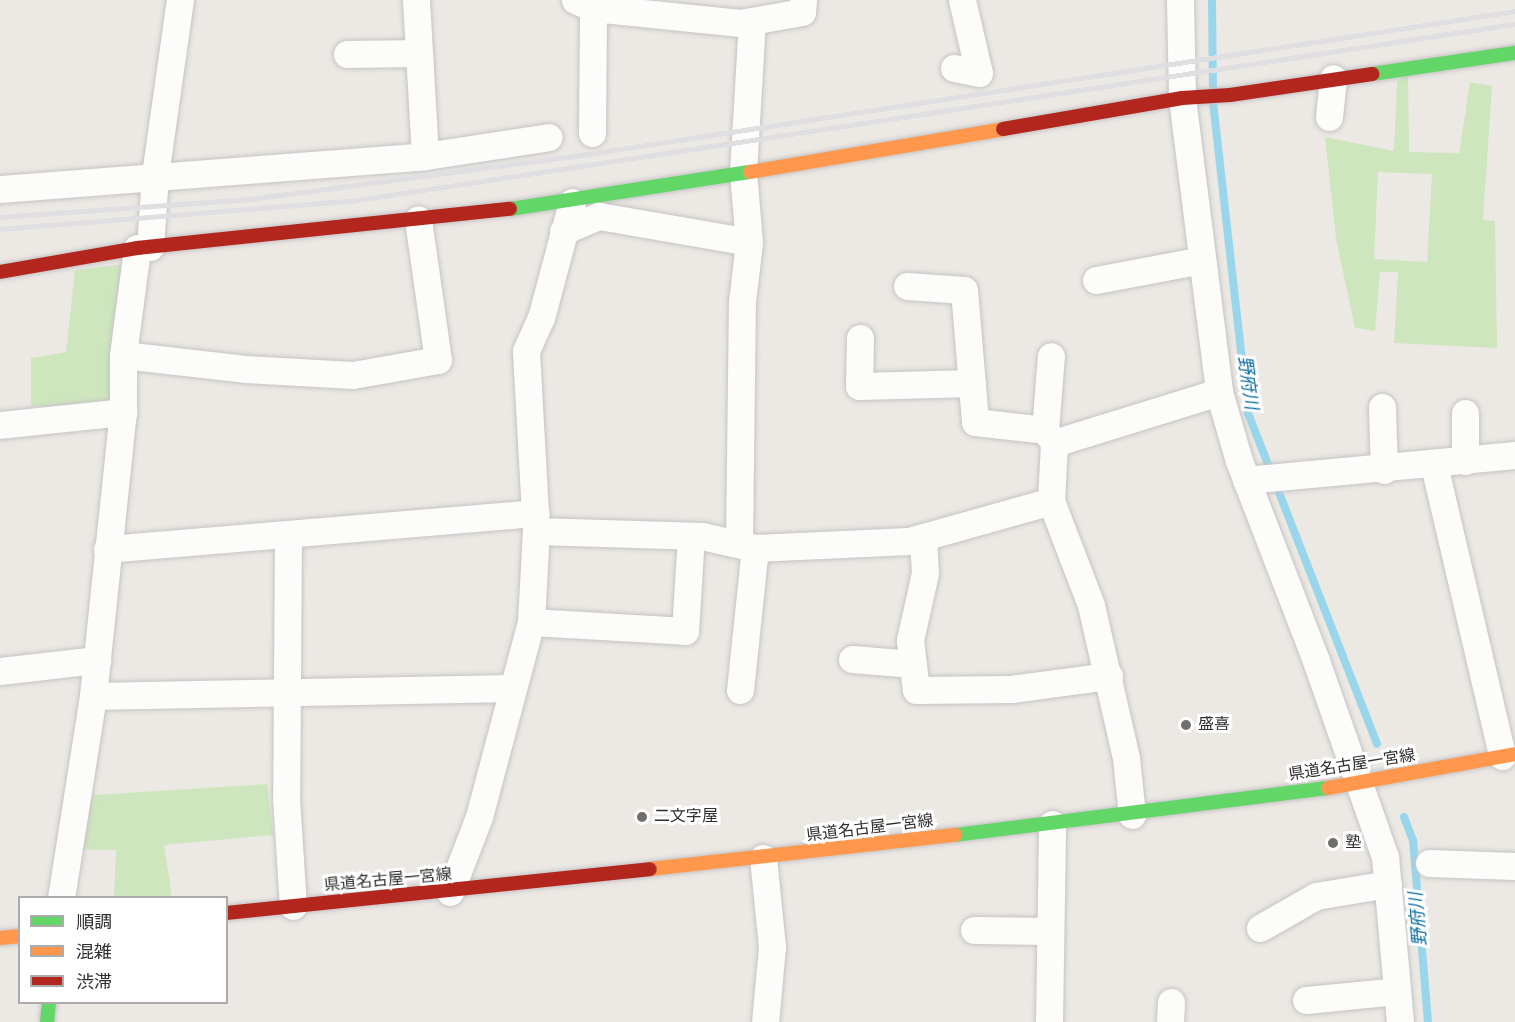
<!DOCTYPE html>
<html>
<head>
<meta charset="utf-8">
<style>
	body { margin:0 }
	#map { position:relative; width:1515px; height:1022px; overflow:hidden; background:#ece8e4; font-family:Overpass,"Noto Sans JP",sans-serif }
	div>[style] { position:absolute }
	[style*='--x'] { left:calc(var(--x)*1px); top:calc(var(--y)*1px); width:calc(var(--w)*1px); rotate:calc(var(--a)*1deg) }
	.green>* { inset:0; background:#cee6be }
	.stream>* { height:8px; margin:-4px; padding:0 4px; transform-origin:4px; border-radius:4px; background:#99d6ec }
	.roads { filter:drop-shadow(0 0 2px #c5c4c5) drop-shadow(0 0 2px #c5c4c5) }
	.street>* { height:27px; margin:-13.5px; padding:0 13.5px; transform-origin:13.5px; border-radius:13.5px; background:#fcfcfb }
	.fast>* { height:14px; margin:-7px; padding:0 7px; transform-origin:7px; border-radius:7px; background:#63d668 }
	.slow>* { height:14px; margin:-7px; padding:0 7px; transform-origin:7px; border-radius:7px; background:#ff974d }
	.jam>* { height:14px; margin:-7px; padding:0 7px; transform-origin:7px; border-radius:7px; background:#b3261e }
	.rail>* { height:4.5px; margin:-2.25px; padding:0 2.25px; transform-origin:2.25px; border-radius:2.25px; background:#dfdfe1 }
	.dots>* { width:16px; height:16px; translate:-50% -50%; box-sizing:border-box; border:3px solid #fff; border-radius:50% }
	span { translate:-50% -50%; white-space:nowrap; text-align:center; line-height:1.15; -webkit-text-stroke:6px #fff; paint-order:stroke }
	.poi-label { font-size:16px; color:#2e2e2e }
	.left { translate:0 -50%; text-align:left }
	.street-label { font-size:16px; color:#2e2e2e }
	.water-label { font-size:18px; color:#0d6fa3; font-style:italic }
	.legend { position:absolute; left:18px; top:896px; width:210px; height:108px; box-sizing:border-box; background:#fff; border:2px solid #ababab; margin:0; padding:8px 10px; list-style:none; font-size:18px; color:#2e2e2e }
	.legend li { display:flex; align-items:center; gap:12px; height:30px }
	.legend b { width:30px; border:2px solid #ababab }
</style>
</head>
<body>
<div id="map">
	<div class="green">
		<div style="clip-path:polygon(evenodd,1408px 69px,1409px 152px,1459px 153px,1470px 82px,1492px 86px,1483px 220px,1495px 221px,1497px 348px,1394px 343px,1398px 272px,1380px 272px,1375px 331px,1355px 328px,1336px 239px,1325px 137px,1394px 151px,1397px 82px,1408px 69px,1378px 172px,1432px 174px,1427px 262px,1374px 259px,1378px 172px)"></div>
		<div style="clip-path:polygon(135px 263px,123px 405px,31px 406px,31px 358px,66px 352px,75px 270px)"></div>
		<div style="clip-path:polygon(267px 784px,273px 835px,164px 845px,172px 897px,114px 897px,116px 850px,69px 849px,78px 796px)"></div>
	</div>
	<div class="stream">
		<div style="--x:1212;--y:0;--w:90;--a:89.4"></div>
		<div style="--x:1213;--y:102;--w:313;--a:83.6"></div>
		<div style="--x:1248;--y:413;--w:355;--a:68.7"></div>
		<div style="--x:1404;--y:817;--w:25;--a:69"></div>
		<div style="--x:1413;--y:840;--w:183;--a:85.3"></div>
	</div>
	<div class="roads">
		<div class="street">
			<div style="--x:416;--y:0;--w:156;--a:86.7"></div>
			<div style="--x:575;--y:0;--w:20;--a:24"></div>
			<div style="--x:593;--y:8;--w:148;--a:5.8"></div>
			<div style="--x:740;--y:23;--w:63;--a:-10.1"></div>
			<div style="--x:802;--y:12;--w:12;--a:-85"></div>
			<div style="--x:1180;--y:0;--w:98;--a:88.8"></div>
			<div style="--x:1182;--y:98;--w:296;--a:82.8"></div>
			<div style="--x:1219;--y:392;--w:72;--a:73.8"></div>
			<div style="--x:1239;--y:461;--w:214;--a:68.9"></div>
			<div style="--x:1316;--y:661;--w:208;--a:70.6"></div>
			<div style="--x:1385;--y:857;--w:166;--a:84.8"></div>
			<div style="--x:347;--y:54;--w:72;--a:-0.8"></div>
			<div style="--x:954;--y:68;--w:25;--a:11"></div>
			<div style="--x:979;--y:73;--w:75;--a:-103.1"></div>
			<div style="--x:1329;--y:117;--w:39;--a:-84"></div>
			<div style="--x:592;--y:133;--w:125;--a:-89.5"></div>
			<div style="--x:0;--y:189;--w:426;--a:-4.4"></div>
			<div style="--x:425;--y:156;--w:125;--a:-8.7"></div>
			<div style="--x:563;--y:231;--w:39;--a:-23"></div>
			<div style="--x:599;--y:216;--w:152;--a:9.8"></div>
			<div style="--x:150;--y:247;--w:72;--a:-86"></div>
			<div style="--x:155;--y:175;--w:177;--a:-81.9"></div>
			<div style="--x:1096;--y:280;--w:108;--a:-10.7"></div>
			<div style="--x:907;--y:286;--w:57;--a:4"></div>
			<div style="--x:964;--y:290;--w:132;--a:85.2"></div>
			<div style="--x:975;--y:422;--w:70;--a:6.5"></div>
			<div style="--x:1045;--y:430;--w:16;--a:55"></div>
			<div style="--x:860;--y:338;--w:48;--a:91.2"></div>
			<div style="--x:859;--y:386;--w:113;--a:-1.5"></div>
			<div style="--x:123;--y:355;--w:123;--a:6.5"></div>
			<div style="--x:245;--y:369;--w:108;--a:3.2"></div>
			<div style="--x:353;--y:375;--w:86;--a:-10"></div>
			<div style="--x:438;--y:360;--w:142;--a:-98.1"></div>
			<div style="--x:1382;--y:407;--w:63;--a:88.2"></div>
			<div style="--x:0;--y:425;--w:124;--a:-6"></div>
			<div style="--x:1045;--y:430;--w:74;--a:-85.4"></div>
			<div style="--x:1465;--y:461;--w:48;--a:-90"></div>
			<div style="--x:1434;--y:465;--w:299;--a:76.8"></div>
			<div style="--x:1246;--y:480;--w:270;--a:-5.3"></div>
			<div style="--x:536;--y:531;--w:166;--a:1.7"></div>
			<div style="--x:702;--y:536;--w:54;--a:12.8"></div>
			<div style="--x:755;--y:548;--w:154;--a:-2.6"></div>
			<div style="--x:909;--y:541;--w:148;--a:-15.7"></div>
			<div style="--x:288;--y:534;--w:264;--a:90.4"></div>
			<div style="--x:286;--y:798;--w:108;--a:86.3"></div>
			<div style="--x:923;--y:537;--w:36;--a:87"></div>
			<div style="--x:925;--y:573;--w:69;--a:102.6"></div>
			<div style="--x:910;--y:640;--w:50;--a:83.2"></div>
			<div style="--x:916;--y:690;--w:95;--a:-0.6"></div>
			<div style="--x:1011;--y:689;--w:99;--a:-7.6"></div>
			<div style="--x:739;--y:544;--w:242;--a:-89.3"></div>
			<div style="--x:742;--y:302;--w:60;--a:-83.3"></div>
			<div style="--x:749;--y:242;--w:70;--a:-94.9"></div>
			<div style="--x:743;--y:172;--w:151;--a:-86.6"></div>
			<div style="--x:107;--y:549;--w:430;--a:-4.8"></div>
			<div style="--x:531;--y:622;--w:154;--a:3.3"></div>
			<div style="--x:685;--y:631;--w:95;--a:-86.4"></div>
			<div style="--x:852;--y:659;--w:61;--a:4.7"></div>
			<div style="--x:0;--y:671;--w:98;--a:-6.5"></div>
			<div style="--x:740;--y:690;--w:143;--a:-84"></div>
			<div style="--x:93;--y:696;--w:418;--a:-1.1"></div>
			<div style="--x:1132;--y:815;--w:57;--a:-96"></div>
			<div style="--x:1126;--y:758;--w:157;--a:-102.9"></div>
			<div style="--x:1091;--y:605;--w:111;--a:-111"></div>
			<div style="--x:1051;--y:501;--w:58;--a:-87"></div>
			<div style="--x:1054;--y:443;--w:173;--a:-17.2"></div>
			<div style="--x:763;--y:858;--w:89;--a:84.2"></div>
			<div style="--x:772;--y:947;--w:75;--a:95.3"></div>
			<div style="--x:1429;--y:863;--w:86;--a:2"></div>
			<div style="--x:450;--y:892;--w:80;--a:-68.9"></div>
			<div style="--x:479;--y:817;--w:202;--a:-75.1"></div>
			<div style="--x:531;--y:622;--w:91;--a:-86.9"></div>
			<div style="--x:536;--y:531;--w:180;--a:-93.2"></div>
			<div style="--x:526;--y:351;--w:36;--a:-66"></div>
			<div style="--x:541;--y:318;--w:120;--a:-75"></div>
			<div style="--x:61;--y:898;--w:205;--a:-81"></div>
			<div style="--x:93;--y:696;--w:286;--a:-84"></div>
			<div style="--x:123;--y:412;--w:57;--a:-90"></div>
			<div style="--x:123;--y:355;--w:108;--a:-82.5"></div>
			<div style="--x:1260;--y:928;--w:64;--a:-29.7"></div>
			<div style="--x:1316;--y:896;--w:73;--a:-9.5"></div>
			<div style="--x:974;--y:930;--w:76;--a:0.8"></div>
			<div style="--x:1306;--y:1000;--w:91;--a:-5.6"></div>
			<div style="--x:1049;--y:1022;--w:198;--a:-89.1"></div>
			<div style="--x:1170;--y:1022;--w:20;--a:-87"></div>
		</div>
		<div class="fast">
			<div style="--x:1372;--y:74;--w:145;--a:-8.4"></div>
			<div style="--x:510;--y:209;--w:243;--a:-8.8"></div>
			<div style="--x:955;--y:835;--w:376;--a:-7.2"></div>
			<div style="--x:47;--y:1022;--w:20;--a:-84"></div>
		</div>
		<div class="slow">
			<div style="--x:750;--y:172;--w:257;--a:-9.6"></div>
			<div style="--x:1328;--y:788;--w:190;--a:-10.3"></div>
			<div style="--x:650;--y:869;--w:307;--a:-6.4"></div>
			<div style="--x:0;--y:938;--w:20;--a:-6"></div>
		</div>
		<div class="jam">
			<div style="--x:1003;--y:129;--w:182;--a:-9.8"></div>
			<div style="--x:1182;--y:98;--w:48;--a:-3.6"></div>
			<div style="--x:1230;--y:95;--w:144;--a:-8.4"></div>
			<div style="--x:0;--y:272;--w:139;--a:-9.9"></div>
			<div style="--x:137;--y:248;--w:375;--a:-6"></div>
			<div style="--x:226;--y:913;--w:426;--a:-5.9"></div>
		</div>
	</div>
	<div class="rail">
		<div style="--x:0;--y:217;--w:252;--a:-4.1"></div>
		<div style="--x:251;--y:199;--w:334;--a:-7.6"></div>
		<div style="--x:582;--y:155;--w:944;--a:-8.77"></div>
		<div style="--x:0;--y:229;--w:352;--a:-4.6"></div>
		<div style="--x:351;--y:201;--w:1177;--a:-8.65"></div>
	</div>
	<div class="dots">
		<div style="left:1186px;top:725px;background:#706f6e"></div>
		<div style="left:642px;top:817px;background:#706f6e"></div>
		<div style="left:1333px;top:843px;background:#706f6e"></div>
	</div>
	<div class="poi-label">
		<span class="left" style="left:1198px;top:725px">盛喜</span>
		<span class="left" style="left:654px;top:817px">二文字屋</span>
		<span class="left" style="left:1345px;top:843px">塾</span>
	</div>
	<div class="street-label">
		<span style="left:1352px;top:766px;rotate:-9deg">県道名古屋一宮線</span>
		<span style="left:870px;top:829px;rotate:-7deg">県道名古屋一宮線</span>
		<span style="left:388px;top:881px;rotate:-5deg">県道名古屋一宮線</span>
	</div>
	<div class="water-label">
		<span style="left:1246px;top:383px;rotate:82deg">野府川</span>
		<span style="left:1420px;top:919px;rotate:-95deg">野府川</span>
	</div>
	<ul class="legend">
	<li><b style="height:8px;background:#63d668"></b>順調</li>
	<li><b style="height:8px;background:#ff974d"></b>混雑</li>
	<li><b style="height:8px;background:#b3261e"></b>渋滞</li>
	</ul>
</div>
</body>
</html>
